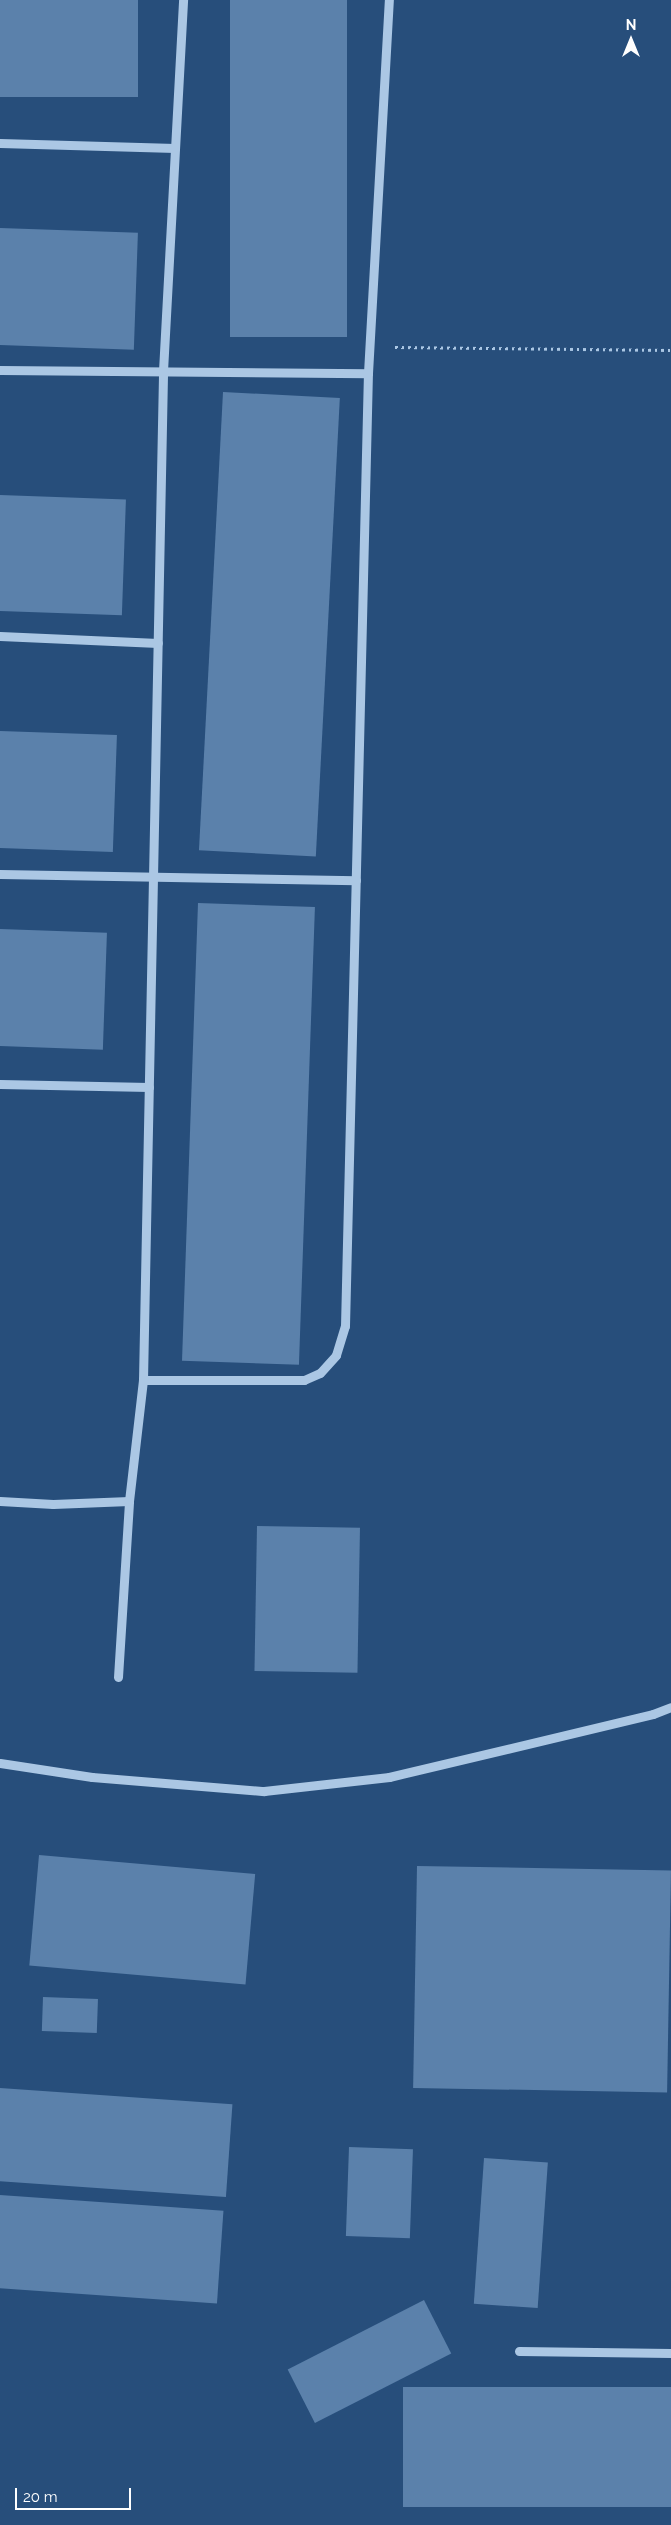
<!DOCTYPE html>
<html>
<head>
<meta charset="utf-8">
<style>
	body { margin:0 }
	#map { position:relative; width:671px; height:2525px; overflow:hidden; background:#274e7b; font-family:Raleway,sans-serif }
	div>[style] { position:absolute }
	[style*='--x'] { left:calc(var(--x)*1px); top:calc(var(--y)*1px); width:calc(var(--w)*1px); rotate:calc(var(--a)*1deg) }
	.building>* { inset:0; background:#5b81ab; transform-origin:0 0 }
	.path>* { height:3px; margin-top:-1.5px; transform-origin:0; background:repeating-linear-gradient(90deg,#abc7e4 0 2.5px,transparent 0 6.5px) }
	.minor>* { height:9px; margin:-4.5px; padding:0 4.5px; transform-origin:4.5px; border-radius:4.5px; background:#abc7e4 }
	span { translate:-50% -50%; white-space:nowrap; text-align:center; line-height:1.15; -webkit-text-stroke:4px #274e7b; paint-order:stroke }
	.north { position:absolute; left:606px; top:15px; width:50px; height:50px; -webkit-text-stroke:4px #274e7b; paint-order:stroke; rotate:0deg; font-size:14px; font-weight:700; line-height:20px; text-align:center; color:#fff }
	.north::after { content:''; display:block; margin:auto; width:18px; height:22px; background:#fff; clip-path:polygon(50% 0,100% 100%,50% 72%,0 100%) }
	.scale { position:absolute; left:15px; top:2488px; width:116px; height:22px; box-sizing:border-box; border:2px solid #fff; border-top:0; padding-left:6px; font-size:15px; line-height:18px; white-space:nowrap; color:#fff; -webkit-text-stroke:4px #274e7b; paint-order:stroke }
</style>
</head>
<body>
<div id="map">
	<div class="building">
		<div style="left:0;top:0;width:138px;height:97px"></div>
		<div style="left:230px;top:0;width:117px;height:337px"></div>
		<div style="left:0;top:228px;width:138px;height:117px;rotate:2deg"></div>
		<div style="left:223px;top:392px;width:117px;height:459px;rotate:3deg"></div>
		<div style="left:0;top:495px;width:126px;height:116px;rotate:2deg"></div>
		<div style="left:0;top:731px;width:117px;height:117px;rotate:2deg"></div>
		<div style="left:198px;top:903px;width:117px;height:458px;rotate:2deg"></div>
		<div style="left:0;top:929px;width:107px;height:117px;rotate:2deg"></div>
		<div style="left:257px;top:1526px;width:103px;height:145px;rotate:1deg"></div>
		<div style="left:39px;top:1855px;width:217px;height:111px;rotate:5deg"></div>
		<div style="left:417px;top:1866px;width:254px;height:222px;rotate:1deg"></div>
		<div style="left:43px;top:1997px;width:55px;height:34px;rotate:2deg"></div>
		<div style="left:0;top:2088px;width:233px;height:93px;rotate:4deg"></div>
		<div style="left:349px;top:2147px;width:64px;height:89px;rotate:2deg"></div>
		<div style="left:484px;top:2158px;width:64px;height:146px;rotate:4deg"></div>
		<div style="left:0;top:2195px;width:224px;height:93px;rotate:4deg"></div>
		<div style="left:424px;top:2300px;width:60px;height:153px;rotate:63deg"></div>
		<div style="left:671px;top:2387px;width:120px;height:268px;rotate:90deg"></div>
	</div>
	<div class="path">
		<div style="--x:395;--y:347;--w:276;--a:0.6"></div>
	</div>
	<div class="minor">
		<div style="--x:0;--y:143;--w:175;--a:1.6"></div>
		<div style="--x:0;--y:370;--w:368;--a:0.5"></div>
		<div style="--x:0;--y:636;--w:158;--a:2.5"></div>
		<div style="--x:0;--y:874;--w:356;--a:1"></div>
		<div style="--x:0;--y:1084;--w:149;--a:1.2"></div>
		<div style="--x:143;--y:1380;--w:161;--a:0"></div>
		<div style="--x:304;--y:1380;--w:17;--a:-24"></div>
		<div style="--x:320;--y:1373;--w:24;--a:-48"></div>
		<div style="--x:336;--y:1355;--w:30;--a:-73"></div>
		<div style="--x:345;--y:1326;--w:953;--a:-88.62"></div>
		<div style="--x:368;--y:373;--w:374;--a:-86.8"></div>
		<div style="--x:0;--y:1501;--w:53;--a:3.2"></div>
		<div style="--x:53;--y:1504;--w:76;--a:-2.3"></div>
		<div style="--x:118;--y:1677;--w:176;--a:-86.4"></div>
		<div style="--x:129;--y:1501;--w:122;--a:-83.4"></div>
		<div style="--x:143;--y:1380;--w:1009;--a:-88.86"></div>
		<div style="--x:163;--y:371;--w:372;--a:-86.9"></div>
		<div style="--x:0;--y:1763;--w:93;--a:8.7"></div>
		<div style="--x:92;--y:1777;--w:173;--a:4.7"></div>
		<div style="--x:264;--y:1791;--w:126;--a:-6.4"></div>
		<div style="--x:389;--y:1777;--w:271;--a:-13.4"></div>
		<div style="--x:653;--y:1714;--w:19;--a:-21"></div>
		<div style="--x:519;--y:2351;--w:152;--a:0.8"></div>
	</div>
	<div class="north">N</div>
	<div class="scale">20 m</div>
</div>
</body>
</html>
